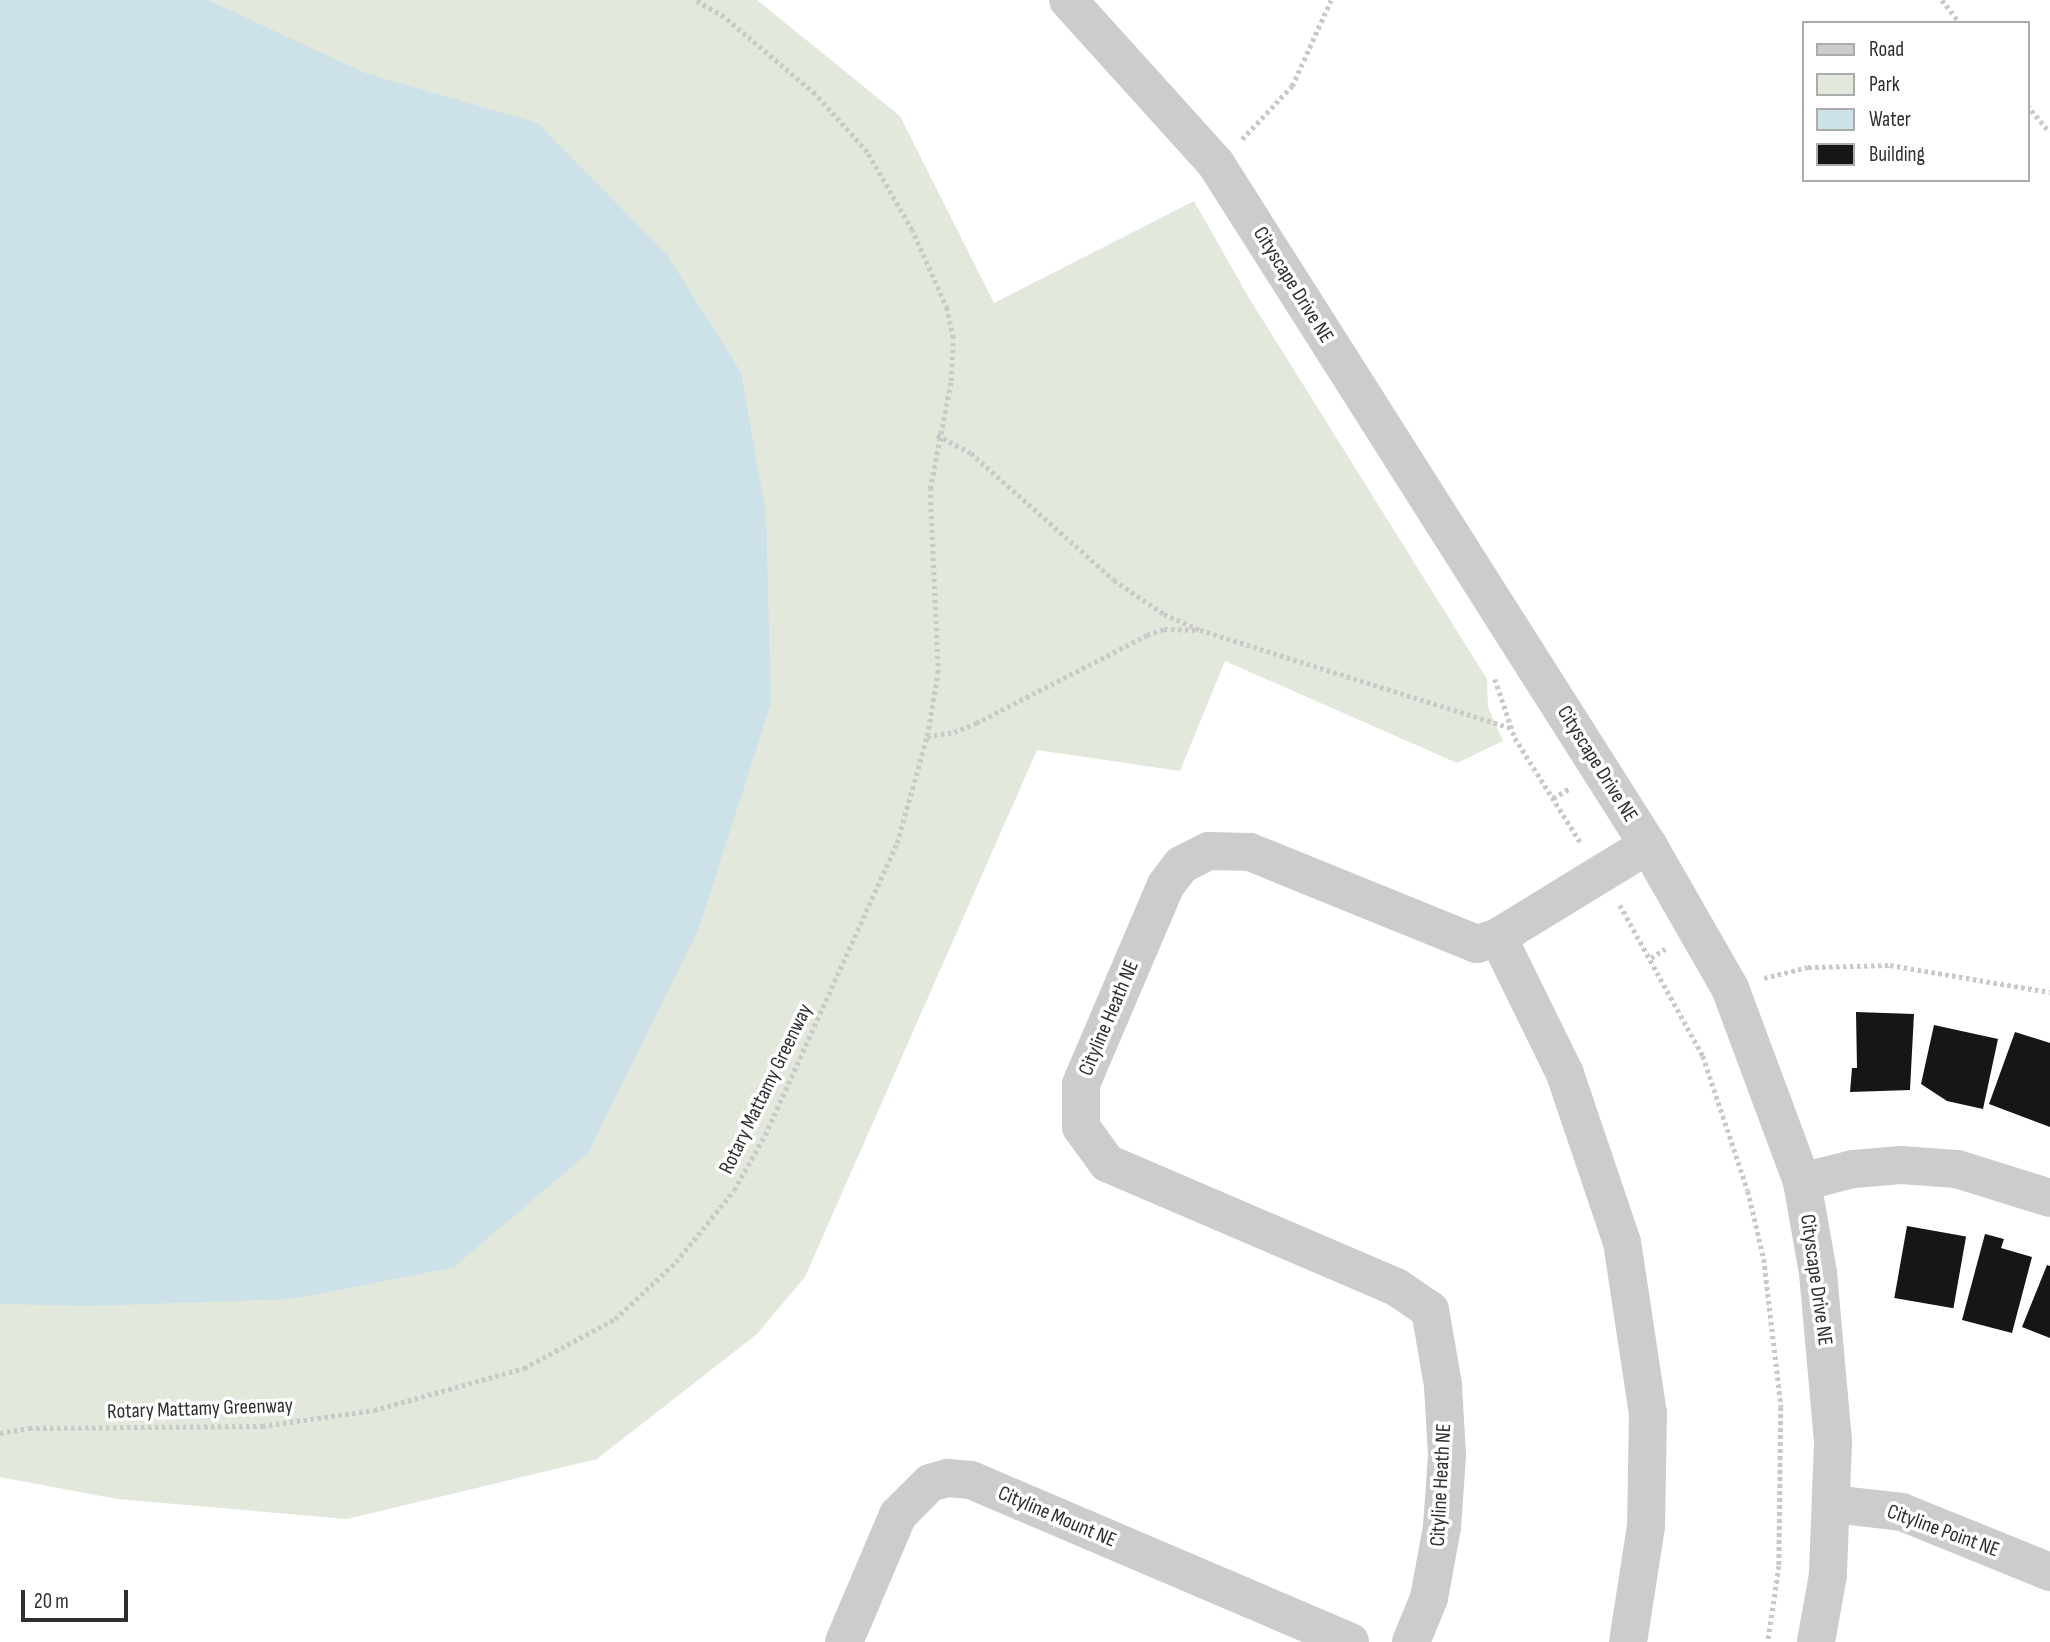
<!DOCTYPE html>
<html>
<head>
<meta charset="utf-8">
<style>
	body { margin:0 }
	#map { position:relative; width:2050px; height:1642px; overflow:hidden; background:#fff; font-family:"Sofia Sans Condensed",sans-serif }
	div>[style] { position:absolute }
	[style*='--x'] { left:calc(var(--x)*1px); top:calc(var(--y)*1px); width:calc(var(--w)*1px); rotate:calc(var(--a)*1deg) }
	.green>* { inset:0; background:#e3e8dc }
	.water>* { inset:0; background:#cde1e9 }
	.building>* { inset:0; background:#161616; transform-origin:0 0 }
	.path>* { height:4.5px; margin-top:-2.25px; transform-origin:0; background:repeating-linear-gradient(90deg,#c9c9c9 0 3.5px,transparent 0 7px) }
	.minor>* { height:38px; margin:-19px; padding:0 19px; transform-origin:19px; border-radius:19px; background:#ccc }
	span { translate:-50% -50%; white-space:nowrap; text-align:center; line-height:1.15; -webkit-text-stroke:7px #fff; paint-order:stroke }
	.street-label { font-size:21px; color:#2f2f2f }
	.legend { position:absolute; left:1802px; top:21px; width:228px; height:161px; box-sizing:border-box; background:#fff; border:2px solid #acacac; margin:0; padding:9px 12px; list-style:none; font-size:21px; color:#2f2f2f }
	.legend li { display:flex; align-items:center; gap:14px; height:35px }
	.legend b { width:35px; border:2px solid #acacac }
	.scale { position:absolute; left:21px; top:1590px; width:107px; height:32px; box-sizing:border-box; border:4px solid #2f2f2f; border-top:0; padding-left:9px; font-size:21px; line-height:24px; white-space:nowrap; color:#2f2f2f; -webkit-text-stroke:5px #fff; paint-order:stroke }
</style>
</head>
<body>
<div id="map">
	<div class="green">
		<div style="clip-path:polygon(0 0,757px 0,900px 116px,994px 303px,1194px 201px,1249px 298px,1487px 679px,1488px 707px,1503px 741px,1457px 763px,1225px 661px,1180px 771px,1037px 750px,805px 1277px,757px 1334px,597px 1459px,347px 1519px,117px 1499px,0 1477px)"></div>
	</div>
	<div class="water">
		<div style="clip-path:polygon(0 0,208px 0,365px 73px,538px 123px,667px 255px,741px 372px,766px 514px,771px 703px,699px 928px,588px 1153px,454px 1267px,293px 1299px,90px 1306px,0 1304px)"></div>
	</div>
	<div class="building">
		<div style="clip-path:polygon(1856px 1012px,1914px 1014px,1910px 1090px,1850px 1092px,1852px 1068px,1857px 1068px)"></div>
		<div style="clip-path:polygon(1934px 1025px,1998px 1039px,1983px 1109px,1947px 1101px,1921px 1084px)"></div>
		<div style="clip-path:polygon(2015px 1032px,2050px 1043px,2050px 1127px,1989px 1104px)"></div>
		<div style="left:1907px;top:1226px;width:60px;height:73px;rotate:10deg"></div>
		<div style="clip-path:polygon(1985px 1234px,2004px 1239px,2001px 1248px,2032px 1257px,2012px 1333px,1962px 1320px)"></div>
		<div style="clip-path:polygon(2047px 1265px,2050px 1266px,2050px 1338px,2022px 1327px)"></div>
	</div>
	<div class="path">
		<div style="--x:1942;--y:0;--w:29;--a:52"></div>
		<div style="--x:2027;--y:105;--w:35;--a:50"></div>
		<div style="--x:1242;--y:139;--w:73;--a:-46.7"></div>
		<div style="--x:1292;--y:86;--w:94;--a:-65.6"></div>
		<div style="--x:937;--y:435;--w:38;--a:28"></div>
		<div style="--x:971;--y:453;--w:191;--a:41.6"></div>
		<div style="--x:1114;--y:580;--w:60;--a:34.2"></div>
		<div style="--x:1164;--y:614;--w:39;--a:24"></div>
		<div style="--x:1200;--y:630;--w:325;--a:17.5"></div>
		<div style="--x:1495;--y:679;--w:62;--a:71.3"></div>
		<div style="--x:1515;--y:738;--w:126;--a:57.9"></div>
		<div style="--x:927;--y:736;--w:27;--a:-8"></div>
		<div style="--x:954;--y:732;--w:24;--a:-22"></div>
		<div style="--x:976;--y:723;--w:192;--a:-27.2"></div>
		<div style="--x:1147;--y:635;--w:18;--a:-19"></div>
		<div style="--x:1164;--y:629;--w:32;--a:2"></div>
		<div style="--x:1553;--y:798;--w:20;--a:-30"></div>
		<div style="--x:1620;--y:905;--w:172;--a:61.2"></div>
		<div style="--x:1703;--y:1056;--w:142;--a:71.6"></div>
		<div style="--x:1748;--y:1191;--w:70;--a:76.8"></div>
		<div style="--x:1764;--y:1259;--w:149;--a:83.4"></div>
		<div style="--x:1781;--y:1407;--w:159;--a:90.7"></div>
		<div style="--x:1779;--y:1566;--w:77;--a:98.2"></div>
		<div style="--x:1651;--y:958;--w:17;--a:-33"></div>
		<div style="--x:1764;--y:978;--w:45;--a:-14"></div>
		<div style="--x:1808;--y:967;--w:82;--a:-1.4"></div>
		<div style="--x:1890;--y:965;--w:162;--a:9.6"></div>
		<div style="--x:0;--y:1433;--w:29;--a:-10"></div>
		<div style="--x:29;--y:1428;--w:233;--a:-0.5"></div>
		<div style="--x:262;--y:1426;--w:113;--a:-8.1"></div>
		<div style="--x:374;--y:1410;--w:156;--a:-15.6"></div>
		<div style="--x:524;--y:1368;--w:103;--a:-28.3"></div>
		<div style="--x:615;--y:1319;--w:83;--a:-43.1"></div>
		<div style="--x:676;--y:1262;--w:92;--a:-51.1"></div>
		<div style="--x:734;--y:1190;--w:63;--a:-60.6"></div>
		<div style="--x:765;--y:1135;--w:320;--a:-65.7"></div>
		<div style="--x:897;--y:843;--w:111;--a:-74.3"></div>
		<div style="--x:927;--y:736;--w:64;--a:-80.1"></div>
		<div style="--x:938;--y:673;--w:184;--a:-92.5"></div>
		<div style="--x:930;--y:489;--w:110;--a:-79"></div>
		<div style="--x:951;--y:381;--w:43;--a:-87.3"></div>
		<div style="--x:953;--y:338;--w:30;--a:-102"></div>
		<div style="--x:947;--y:309;--w:86;--a:-113.9"></div>
		<div style="--x:912;--y:230;--w:90;--a:-120"></div>
		<div style="--x:867;--y:152;--w:78;--a:-131.9"></div>
		<div style="--x:815;--y:94;--w:119;--a:-139.8"></div>
		<div style="--x:724;--y:17;--w:34;--a:-150"></div>
	</div>
	<div class="minor">
		<div style="--x:1068;--y:0;--w:221;--a:47.9"></div>
		<div style="--x:1216;--y:164;--w:806;--a:57.61"></div>
		<div style="--x:1648;--y:845;--w:165;--a:60.2"></div>
		<div style="--x:1730;--y:988;--w:207;--a:69.6"></div>
		<div style="--x:1802;--y:1182;--w:92;--a:80"></div>
		<div style="--x:1818;--y:1273;--w:170;--a:84.9"></div>
		<div style="--x:1833;--y:1442;--w:133;--a:92.2"></div>
		<div style="--x:1828;--y:1575;--w:68;--a:100.2"></div>
		<div style="--x:1498;--y:937;--w:153;--a:63.9"></div>
		<div style="--x:1565;--y:1074;--w:177;--a:71.3"></div>
		<div style="--x:1622;--y:1242;--w:173;--a:81.4"></div>
		<div style="--x:1648;--y:1413;--w:113;--a:91"></div>
		<div style="--x:1646;--y:1526;--w:117;--a:98.8"></div>
		<div style="--x:1802;--y:1182;--w:53;--a:-14.3"></div>
		<div style="--x:1853;--y:1169;--w:48;--a:-4.8"></div>
		<div style="--x:1901;--y:1165;--w:56;--a:4.1"></div>
		<div style="--x:1957;--y:1169;--w:97;--a:17.3"></div>
		<div style="--x:1833;--y:1504;--w:69;--a:6.6"></div>
		<div style="--x:1902;--y:1512;--w:160;--a:22.1"></div>
		<div style="--x:844;--y:1642;--w:138;--a:-67"></div>
		<div style="--x:898;--y:1515;--w:45;--a:-45"></div>
		<div style="--x:930;--y:1483;--w:19;--a:-16"></div>
		<div style="--x:948;--y:1478;--w:23;--a:5"></div>
		<div style="--x:971;--y:1480;--w:412;--a:23.1"></div>
		<div style="--x:1411;--y:1642;--w:48;--a:-67.8"></div>
		<div style="--x:1429;--y:1598;--w:72;--a:-79.6"></div>
		<div style="--x:1442;--y:1527;--w:72;--a:-86"></div>
		<div style="--x:1447;--y:1455;--w:70;--a:-93.3"></div>
		<div style="--x:1443;--y:1385;--w:76;--a:-99.8"></div>
		<div style="--x:1430;--y:1310;--w:41;--a:-145.9"></div>
		<div style="--x:1396;--y:1287;--w:314;--a:-156.8"></div>
		<div style="--x:1107;--y:1163;--w:44;--a:-125.8"></div>
		<div style="--x:1081;--y:1127;--w:43;--a:-90"></div>
		<div style="--x:1081;--y:1084;--w:216;--a:-66.9"></div>
		<div style="--x:1166;--y:885;--w:25;--a:-53"></div>
		<div style="--x:1181;--y:865;--w:31;--a:-27"></div>
		<div style="--x:1209;--y:851;--w:41;--a:1.4"></div>
		<div style="--x:1250;--y:852;--w:245;--a:22.1"></div>
		<div style="--x:1477;--y:944;--w:22;--a:-18"></div>
		<div style="--x:1498;--y:937;--w:176;--a:-31.5"></div>
	</div>
	<div class="street-label">
		<span style="left:1293px;top:285px;rotate:58deg">Cityscape Drive NE</span>
		<span style="left:1597px;top:764px;rotate:58deg">Cityscape Drive NE</span>
		<span style="left:1109px;top:1018px;rotate:-67deg">Cityline Heath NE</span>
		<span style="left:766px;top:1089px;rotate:-64deg">Rotary Mattamy Greenway</span>
		<span style="left:1816px;top:1280px;rotate:82deg">Cityscape Drive NE</span>
		<span style="left:200px;top:1409px;rotate:-2deg">Rotary Mattamy Greenway</span>
		<span style="left:1441px;top:1485px;rotate:-87deg">Cityline Heath NE</span>
		<span style="left:1057px;top:1517px;rotate:23deg">Cityline Mount NE</span>
		<span style="left:1943px;top:1531px;rotate:20deg">Cityline Point NE</span>
	</div>
	<ul class="legend">
	<li><b style="height:9px;background:#ccc"></b>Road</li>
	<li><b style="height:19px;background:#e3e8dc"></b>Park</li>
	<li><b style="height:19px;background:#cde1e9"></b>Water</li>
	<li><b style="height:19px;background:#161616"></b>Building</li>
	</ul>
	<div class="scale">20 m</div>
</div>
</body>
</html>
